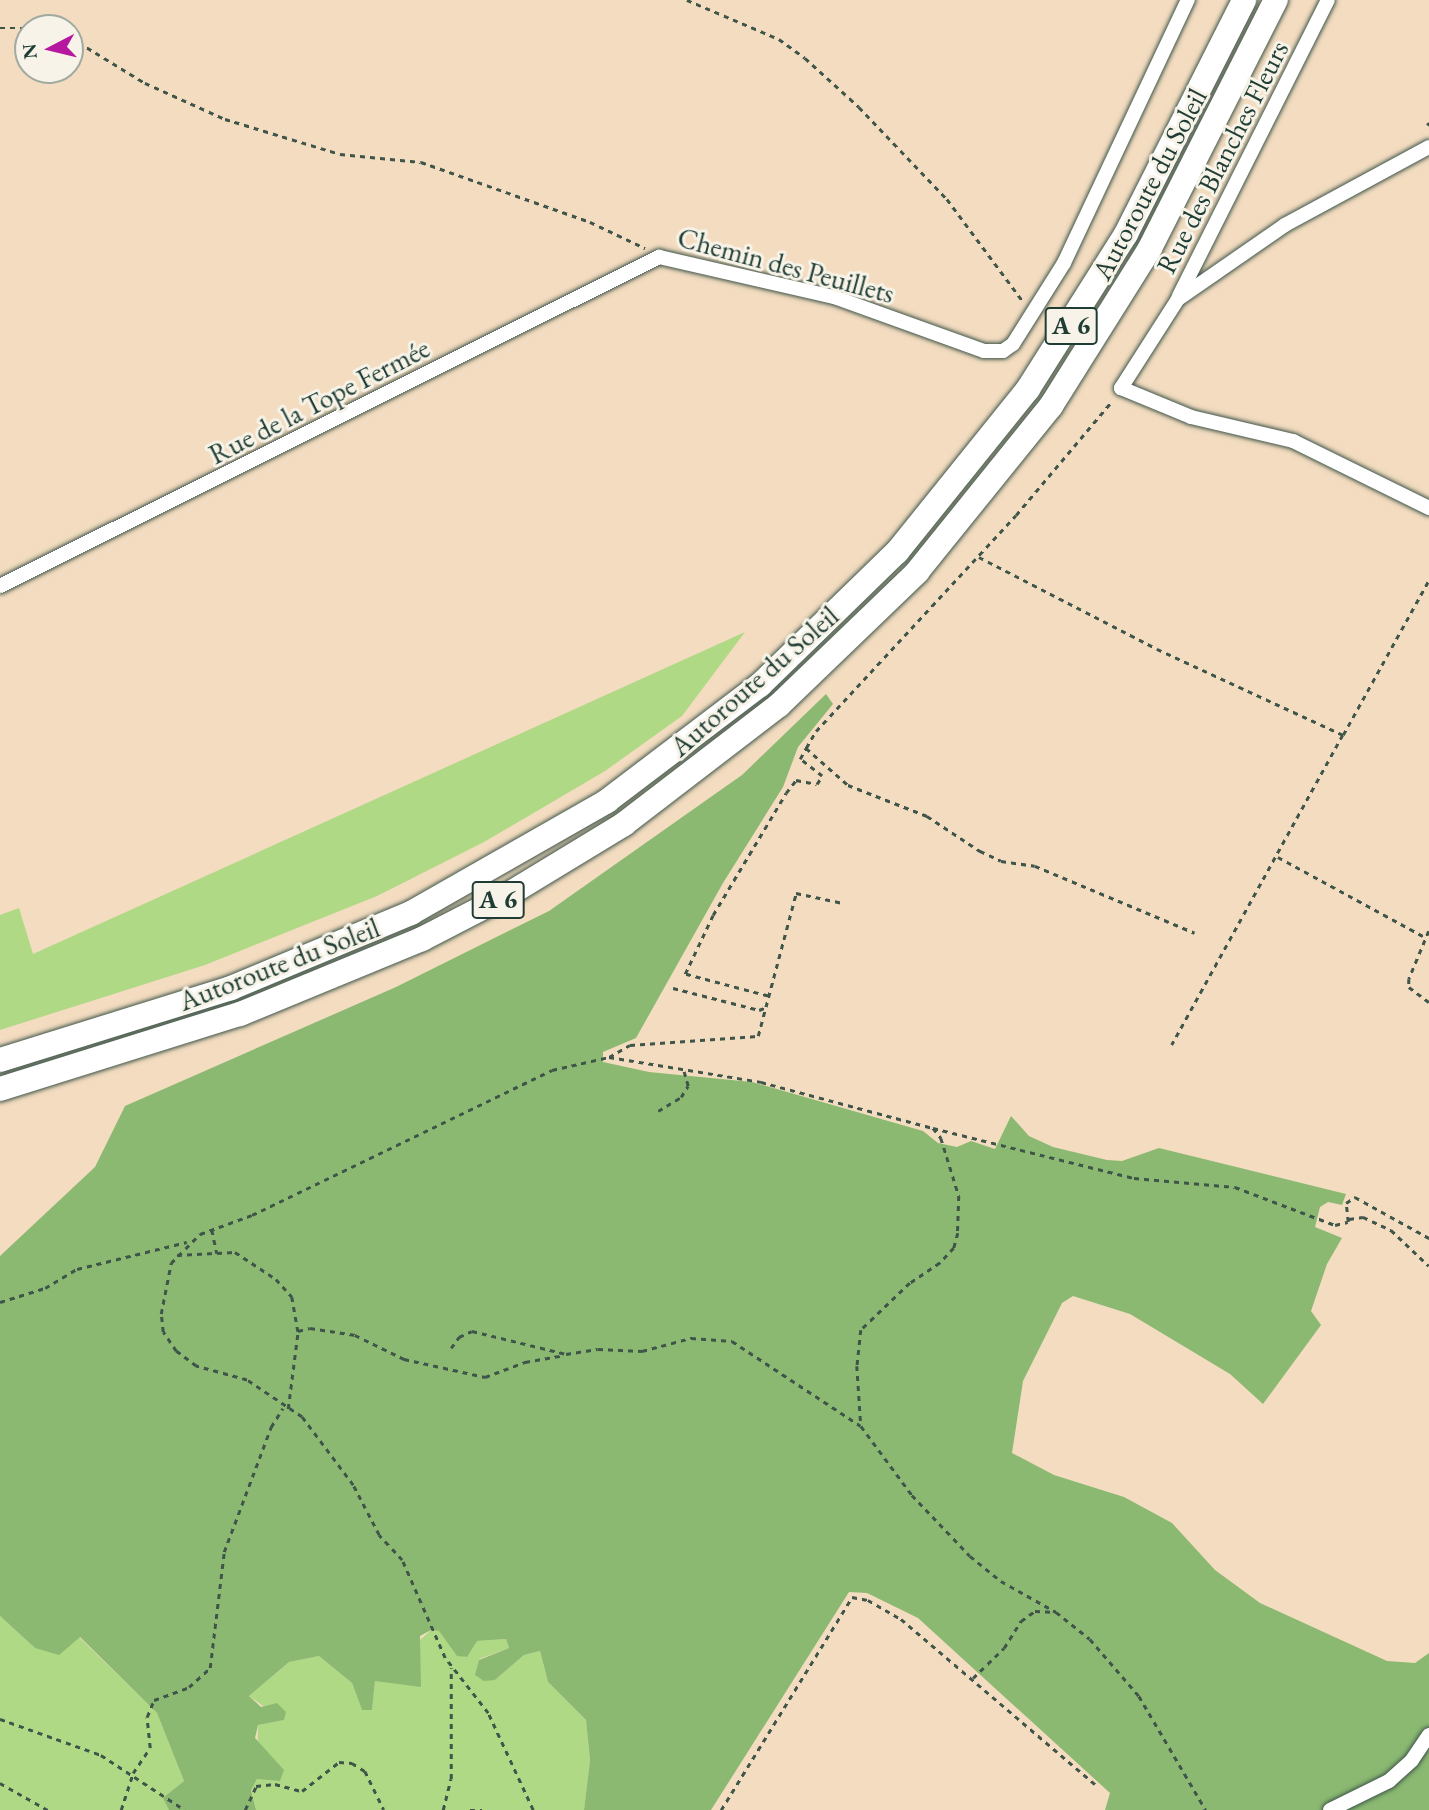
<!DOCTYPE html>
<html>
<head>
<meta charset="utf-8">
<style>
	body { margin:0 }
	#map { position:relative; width:1429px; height:1810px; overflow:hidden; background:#f3dcc0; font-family:"EB Garamond",serif }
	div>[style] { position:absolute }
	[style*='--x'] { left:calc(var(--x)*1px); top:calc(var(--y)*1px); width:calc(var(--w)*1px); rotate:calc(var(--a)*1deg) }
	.green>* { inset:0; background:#afd985 }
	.forest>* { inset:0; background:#8bb972 }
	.path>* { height:2.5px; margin-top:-1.25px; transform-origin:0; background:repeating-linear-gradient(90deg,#3f5549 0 5px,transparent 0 10px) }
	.roads { filter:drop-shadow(0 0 2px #3f5549) drop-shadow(0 0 2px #3f5549) }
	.street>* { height:14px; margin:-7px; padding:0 7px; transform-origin:7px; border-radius:7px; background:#fff }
	.highway>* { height:24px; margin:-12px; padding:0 12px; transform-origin:12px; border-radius:12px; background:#fff }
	span { translate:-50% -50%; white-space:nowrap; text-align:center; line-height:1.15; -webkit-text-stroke:6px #f7f3e8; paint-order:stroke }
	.shield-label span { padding:2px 5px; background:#f7f3e8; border:2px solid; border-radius:5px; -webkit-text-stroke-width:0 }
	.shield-label { font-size:26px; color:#1f3d34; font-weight:700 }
	.street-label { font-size:28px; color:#1f3d34 }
	.north { position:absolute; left:14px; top:14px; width:70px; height:70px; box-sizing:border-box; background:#f7f3e8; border:2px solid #a1aaa0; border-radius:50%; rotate:263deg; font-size:19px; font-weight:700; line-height:28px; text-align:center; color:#1f3d34 }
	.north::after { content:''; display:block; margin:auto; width:24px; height:32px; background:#b5179e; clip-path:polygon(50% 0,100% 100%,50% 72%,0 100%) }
</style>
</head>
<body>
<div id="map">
	<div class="green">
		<div style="clip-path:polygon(745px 632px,682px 716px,605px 771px,484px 842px,377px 896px,205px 965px,0 1030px,0 915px,19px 908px,33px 954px)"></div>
		<div style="clip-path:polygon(0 1616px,35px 1648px,79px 1637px,157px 1713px,184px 1781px,164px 1798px,169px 1810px,0 1810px)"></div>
		<div style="clip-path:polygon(431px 1630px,439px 1631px,457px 1655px,466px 1657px,476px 1641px,506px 1639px,509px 1648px,479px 1659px,495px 1680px,524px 1655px,540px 1651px,548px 1682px,586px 1720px,590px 1760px,584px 1810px,256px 1810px,251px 1789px,257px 1779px,258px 1725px,283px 1720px,249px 1696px,289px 1662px,319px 1656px,352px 1683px,362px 1710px,372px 1709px,375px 1681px)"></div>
	</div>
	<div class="forest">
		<div style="clip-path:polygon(826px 694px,833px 704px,798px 747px,783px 787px,723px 883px,636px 1038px,603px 1052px,603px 1062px,649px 1072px,752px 1082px,923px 1131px,938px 1143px,957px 1147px,971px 1141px,995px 1149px,1011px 1116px,1029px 1136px,1053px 1147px,1107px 1160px,1122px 1161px,1159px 1148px,1346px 1194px,1342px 1205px,1328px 1202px,1320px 1207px,1315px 1227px,1342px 1238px,1327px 1264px,1311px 1311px,1321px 1325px,1263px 1404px,1230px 1374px,1130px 1314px,1073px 1296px,1062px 1303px,1023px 1381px,1012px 1453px,1054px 1475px,1124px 1497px,1172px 1523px,1215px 1570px,1260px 1603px,1387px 1661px,1415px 1663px,1429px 1653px,1429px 1810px,1105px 1810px,1110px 1793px,918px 1618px,867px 1593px,849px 1592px,711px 1810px,584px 1810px,590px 1760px,586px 1720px,548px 1682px,540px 1651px,524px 1655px,495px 1680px,484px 1681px,475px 1675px,479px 1660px,509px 1648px,506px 1639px,477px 1641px,467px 1657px,457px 1656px,439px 1631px,431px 1630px,420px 1636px,421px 1687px,375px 1681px,372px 1710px,362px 1710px,352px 1683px,319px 1656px,289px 1662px,249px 1696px,261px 1707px,277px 1703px,286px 1712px,284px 1720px,258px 1725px,255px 1738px,284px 1770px,280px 1781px,257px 1779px,251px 1790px,256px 1810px,169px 1810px,163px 1798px,184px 1781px,157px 1713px,80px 1637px,59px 1655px,35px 1648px,0 1616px,0 1256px,95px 1167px,125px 1106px,396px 987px,549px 911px,742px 775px)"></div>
	</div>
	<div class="path">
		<div style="--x:687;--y:0;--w:100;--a:23"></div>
		<div style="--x:779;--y:39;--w:32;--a:36"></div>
		<div style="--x:805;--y:58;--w:73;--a:42.2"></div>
		<div style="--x:859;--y:107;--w:127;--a:46.3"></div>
		<div style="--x:947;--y:199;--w:126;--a:53.4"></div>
		<div style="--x:0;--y:28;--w:48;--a:0"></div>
		<div style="--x:70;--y:37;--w:88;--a:31.5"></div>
		<div style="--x:145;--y:83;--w:88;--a:24.2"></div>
		<div style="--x:225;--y:119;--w:120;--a:16.9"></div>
		<div style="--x:340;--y:154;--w:81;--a:5.6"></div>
		<div style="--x:421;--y:162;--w:179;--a:19.5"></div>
		<div style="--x:590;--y:222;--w:61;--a:25.3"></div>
		<div style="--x:1427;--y:125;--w:3;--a:-45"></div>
		<div style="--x:979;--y:557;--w:200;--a:27.3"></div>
		<div style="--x:1157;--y:649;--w:205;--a:24.8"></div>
		<div style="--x:1343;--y:735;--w:354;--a:118.9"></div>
		<div style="--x:1343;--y:735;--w:177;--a:-61"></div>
		<div style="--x:806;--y:748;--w:56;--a:41.4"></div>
		<div style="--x:848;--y:785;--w:85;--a:21.4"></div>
		<div style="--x:927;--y:816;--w:64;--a:33.4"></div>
		<div style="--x:980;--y:851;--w:23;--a:25"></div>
		<div style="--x:1001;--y:861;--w:34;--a:8"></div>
		<div style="--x:1035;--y:866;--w:173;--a:22.7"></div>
		<div style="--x:1278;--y:857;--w:167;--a:28.6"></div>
		<div style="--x:1429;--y:931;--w:52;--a:112.6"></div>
		<div style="--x:1409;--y:979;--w:8;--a:90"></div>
		<div style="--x:1409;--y:987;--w:25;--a:37"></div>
		<div style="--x:673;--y:988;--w:89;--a:14.3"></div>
		<div style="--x:759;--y:1010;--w:9;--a:-21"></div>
		<div style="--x:768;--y:996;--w:86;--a:-165.2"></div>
		<div style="--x:685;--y:974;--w:65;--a:-64.6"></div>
		<div style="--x:713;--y:915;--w:142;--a:-59.1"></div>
		<div style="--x:786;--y:793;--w:16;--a:-52"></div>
		<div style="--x:796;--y:780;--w:21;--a:11"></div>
		<div style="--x:817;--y:784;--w:9;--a:-58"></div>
		<div style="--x:822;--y:776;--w:28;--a:-142"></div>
		<div style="--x:800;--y:759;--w:13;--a:-61"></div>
		<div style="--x:806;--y:748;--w:20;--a:-60"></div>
		<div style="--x:816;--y:731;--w:294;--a:-47.2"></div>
		<div style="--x:1016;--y:515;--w:150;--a:-49.9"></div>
		<div style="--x:609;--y:1057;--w:24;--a:-30"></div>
		<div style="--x:630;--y:1045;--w:128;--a:-4"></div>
		<div style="--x:758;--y:1036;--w:148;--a:-75.1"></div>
		<div style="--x:796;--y:893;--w:48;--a:12"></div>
		<div style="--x:658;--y:1111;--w:27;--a:-31"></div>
		<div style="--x:681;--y:1097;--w:13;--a:-58"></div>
		<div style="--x:688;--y:1086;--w:15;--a:-106"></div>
		<div style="--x:933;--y:1128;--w:207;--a:14"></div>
		<div style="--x:1134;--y:1178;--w:101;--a:5.1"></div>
		<div style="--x:1235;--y:1187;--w:107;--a:20.8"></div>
		<div style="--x:1335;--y:1225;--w:13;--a:-13"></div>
		<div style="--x:1348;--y:1222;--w:19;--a:-96"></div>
		<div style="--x:1346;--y:1203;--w:11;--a:-34"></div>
		<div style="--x:1355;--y:1197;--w:85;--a:29"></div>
		<div style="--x:1349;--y:1219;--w:14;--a:-8"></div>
		<div style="--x:1363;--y:1217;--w:31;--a:25"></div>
		<div style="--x:1391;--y:1230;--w:52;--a:43.5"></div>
		<div style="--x:212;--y:1230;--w:24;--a:78"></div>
		<div style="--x:217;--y:1253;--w:18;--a:-3"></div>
		<div style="--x:235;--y:1252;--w:49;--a:33.4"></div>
		<div style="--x:276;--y:1279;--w:24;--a:48"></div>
		<div style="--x:292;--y:1297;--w:35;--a:80"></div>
		<div style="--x:177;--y:1255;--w:38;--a:-3"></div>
		<div style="--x:0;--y:1302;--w:47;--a:-17.3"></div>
		<div style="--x:45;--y:1288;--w:37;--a:-31"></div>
		<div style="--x:77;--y:1269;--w:113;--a:-13.8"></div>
		<div style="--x:451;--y:1348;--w:14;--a:-54"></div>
		<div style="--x:459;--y:1337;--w:14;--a:-25"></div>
		<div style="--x:472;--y:1331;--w:97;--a:13.7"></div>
		<div style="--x:566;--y:1354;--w:32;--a:-9"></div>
		<div style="--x:598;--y:1349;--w:44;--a:2.6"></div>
		<div style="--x:642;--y:1351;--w:51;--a:-14.9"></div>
		<div style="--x:691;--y:1338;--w:41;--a:4.2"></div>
		<div style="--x:732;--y:1341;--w:154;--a:33.4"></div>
		<div style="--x:288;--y:1409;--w:79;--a:-82.7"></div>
		<div style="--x:298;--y:1331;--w:12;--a:-14"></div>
		<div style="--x:310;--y:1328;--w:46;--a:8.8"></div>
		<div style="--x:355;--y:1335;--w:55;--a:26.1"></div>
		<div style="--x:404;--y:1359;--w:83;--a:12.5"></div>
		<div style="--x:485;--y:1377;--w:43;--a:-20.6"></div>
		<div style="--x:525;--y:1362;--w:39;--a:-10"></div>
		<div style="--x:973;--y:1678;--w:43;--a:-44.1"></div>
		<div style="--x:1004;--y:1648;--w:32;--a:-58"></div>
		<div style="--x:1021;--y:1621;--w:17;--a:-36"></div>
		<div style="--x:1035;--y:1611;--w:21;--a:3"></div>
		<div style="--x:1056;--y:1612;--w:43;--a:38.5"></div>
		<div style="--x:1090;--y:1639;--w:75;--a:49.3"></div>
		<div style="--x:1139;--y:1696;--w:132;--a:59.6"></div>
		<div style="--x:0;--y:1719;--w:107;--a:19.6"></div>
		<div style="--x:101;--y:1755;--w:100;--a:33.2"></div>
		<div style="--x:0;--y:1783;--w:55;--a:29.4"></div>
		<div style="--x:121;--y:1810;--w:39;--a:-72"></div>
		<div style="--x:133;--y:1773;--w:30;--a:-56"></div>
		<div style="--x:150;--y:1748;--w:31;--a:-96"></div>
		<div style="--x:147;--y:1717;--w:18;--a:-68"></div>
		<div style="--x:154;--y:1700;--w:37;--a:-20"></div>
		<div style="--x:189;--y:1687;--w:28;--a:-42"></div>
		<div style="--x:210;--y:1668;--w:117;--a:-83.1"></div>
		<div style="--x:224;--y:1552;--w:134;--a:-69.4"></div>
		<div style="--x:271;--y:1427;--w:22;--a:-58"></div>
		<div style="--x:245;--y:1810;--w:26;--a:-65"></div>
		<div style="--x:256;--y:1786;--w:19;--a:-6"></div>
		<div style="--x:275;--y:1784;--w:28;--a:15"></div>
		<div style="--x:302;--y:1791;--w:47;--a:-38.1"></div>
		<div style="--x:339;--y:1762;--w:13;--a:4"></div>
		<div style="--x:352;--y:1763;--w:15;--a:32"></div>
		<div style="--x:365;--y:1771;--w:43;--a:64"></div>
		<div style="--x:443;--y:1810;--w:32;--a:-76"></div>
		<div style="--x:451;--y:1779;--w:111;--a:-90"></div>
		<div style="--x:470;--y:1810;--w:12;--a:0"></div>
		<div style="--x:533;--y:1810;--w:107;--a:-114.9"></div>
		<div style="--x:488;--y:1713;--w:70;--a:-128"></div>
		<div style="--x:445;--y:1658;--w:107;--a:-113.7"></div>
		<div style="--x:402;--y:1560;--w:34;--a:-133"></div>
		<div style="--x:379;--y:1535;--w:56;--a:-117.5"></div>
		<div style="--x:353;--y:1485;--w:85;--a:-126.9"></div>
		<div style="--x:302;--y:1417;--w:66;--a:-146.1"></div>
		<div style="--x:247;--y:1380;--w:53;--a:-164.6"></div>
		<div style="--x:196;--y:1366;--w:25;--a:-143"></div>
		<div style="--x:176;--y:1351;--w:23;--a:-124"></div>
		<div style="--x:163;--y:1332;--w:18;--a:-96"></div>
		<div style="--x:161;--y:1314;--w:52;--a:-78.9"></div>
		<div style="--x:171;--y:1263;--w:41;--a:-45"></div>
		<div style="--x:200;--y:1234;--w:55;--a:-20.1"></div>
		<div style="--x:252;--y:1215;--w:333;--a:-25.8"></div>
		<div style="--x:552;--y:1070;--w:58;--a:-12.8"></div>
		<div style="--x:609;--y:1057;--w:154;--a:9.3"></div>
		<div style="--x:761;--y:1082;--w:178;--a:15"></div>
		<div style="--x:933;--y:1128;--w:13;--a:51"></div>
		<div style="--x:941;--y:1138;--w:61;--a:72.8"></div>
		<div style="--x:959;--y:1196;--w:37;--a:92"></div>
		<div style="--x:958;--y:1233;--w:16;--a:105"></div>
		<div style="--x:954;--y:1248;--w:21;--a:133"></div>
		<div style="--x:940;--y:1263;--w:36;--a:146"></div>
		<div style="--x:910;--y:1283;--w:68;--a:136.2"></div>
		<div style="--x:861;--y:1330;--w:36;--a:96"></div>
		<div style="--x:857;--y:1366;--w:60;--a:86.2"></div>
		<div style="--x:861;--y:1426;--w:86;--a:53.5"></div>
		<div style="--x:912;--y:1495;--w:84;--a:46.4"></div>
		<div style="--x:970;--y:1556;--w:40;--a:39"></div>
		<div style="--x:1001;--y:1581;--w:63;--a:29.4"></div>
		<div style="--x:721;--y:1810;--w:250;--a:-58.4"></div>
		<div style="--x:852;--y:1597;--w:16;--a:11"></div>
		<div style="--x:868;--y:1600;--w:38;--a:30"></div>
		<div style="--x:901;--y:1619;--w:256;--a:40.4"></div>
	</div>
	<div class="roads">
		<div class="street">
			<div style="--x:1429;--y:147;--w:164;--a:151.6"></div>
			<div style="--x:1285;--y:225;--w:130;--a:145.3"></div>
			<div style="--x:1178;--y:299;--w:106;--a:122.6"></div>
			<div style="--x:1121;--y:388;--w:76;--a:22.5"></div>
			<div style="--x:1191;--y:417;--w:105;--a:13.2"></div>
			<div style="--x:1293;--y:441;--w:152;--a:26.2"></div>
			<div style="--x:1179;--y:296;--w:331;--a:-63.3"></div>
			<div style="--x:0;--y:586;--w:737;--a:-26.53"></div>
			<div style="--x:659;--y:257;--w:180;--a:12.9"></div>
			<div style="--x:834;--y:297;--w:159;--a:19.8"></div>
			<div style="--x:984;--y:351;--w:19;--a:0"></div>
			<div style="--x:1003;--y:351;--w:12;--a:-35"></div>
			<div style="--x:1013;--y:344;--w:96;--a:-57.8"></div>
			<div style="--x:1064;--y:263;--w:291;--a:-64.8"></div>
			<div style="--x:1330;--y:1810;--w:66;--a:-26.2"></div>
			<div style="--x:1389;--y:1781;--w:31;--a:-42"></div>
			<div style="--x:1412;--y:1760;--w:30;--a:-56"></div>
		</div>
		<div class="highway">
			<div style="--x:0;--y:1060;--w:242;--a:-17.3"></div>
			<div style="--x:231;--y:988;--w:195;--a:-22.6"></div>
			<div style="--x:411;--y:913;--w:226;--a:-29.7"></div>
			<div style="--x:607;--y:801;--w:192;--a:-37.2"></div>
			<div style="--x:760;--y:685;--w:191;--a:-44.2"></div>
			<div style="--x:897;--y:552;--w:209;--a:-51.2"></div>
			<div style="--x:1028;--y:389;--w:183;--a:-57.7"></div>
			<div style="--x:1126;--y:234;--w:262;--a:-63.2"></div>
			<div style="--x:0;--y:1089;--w:251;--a:-17.4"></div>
			<div style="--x:240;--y:1014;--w:197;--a:-22.4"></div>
			<div style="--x:422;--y:939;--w:98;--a:-27.3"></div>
			<div style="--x:509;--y:894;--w:135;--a:-31.3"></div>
			<div style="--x:624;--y:824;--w:195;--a:-37.5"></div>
			<div style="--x:779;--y:705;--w:192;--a:-43.9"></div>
			<div style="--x:917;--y:572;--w:213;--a:-51.1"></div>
			<div style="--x:1051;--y:406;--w:186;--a:-57.9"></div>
			<div style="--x:1150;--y:248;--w:278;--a:-63.1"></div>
		</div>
	</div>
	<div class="shield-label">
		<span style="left:1071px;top:326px">A 6</span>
		<span style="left:498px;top:900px">A 6</span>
	</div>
	<div class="street-label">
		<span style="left:1222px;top:157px;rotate:-63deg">Rue des Blanches Fleurs</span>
		<span style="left:1149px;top:184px;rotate:-62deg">Autoroute du Soleil</span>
		<span style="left:786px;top:265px;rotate:15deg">Chemin des Peuillets</span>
		<span style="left:319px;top:401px;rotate:-27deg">Rue de la Tope Fermée</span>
		<span style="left:754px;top:681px;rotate:-41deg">Autoroute du Soleil</span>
		<span style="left:279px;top:964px;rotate:-21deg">Autoroute du Soleil</span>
	</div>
	<div class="north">N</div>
</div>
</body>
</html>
